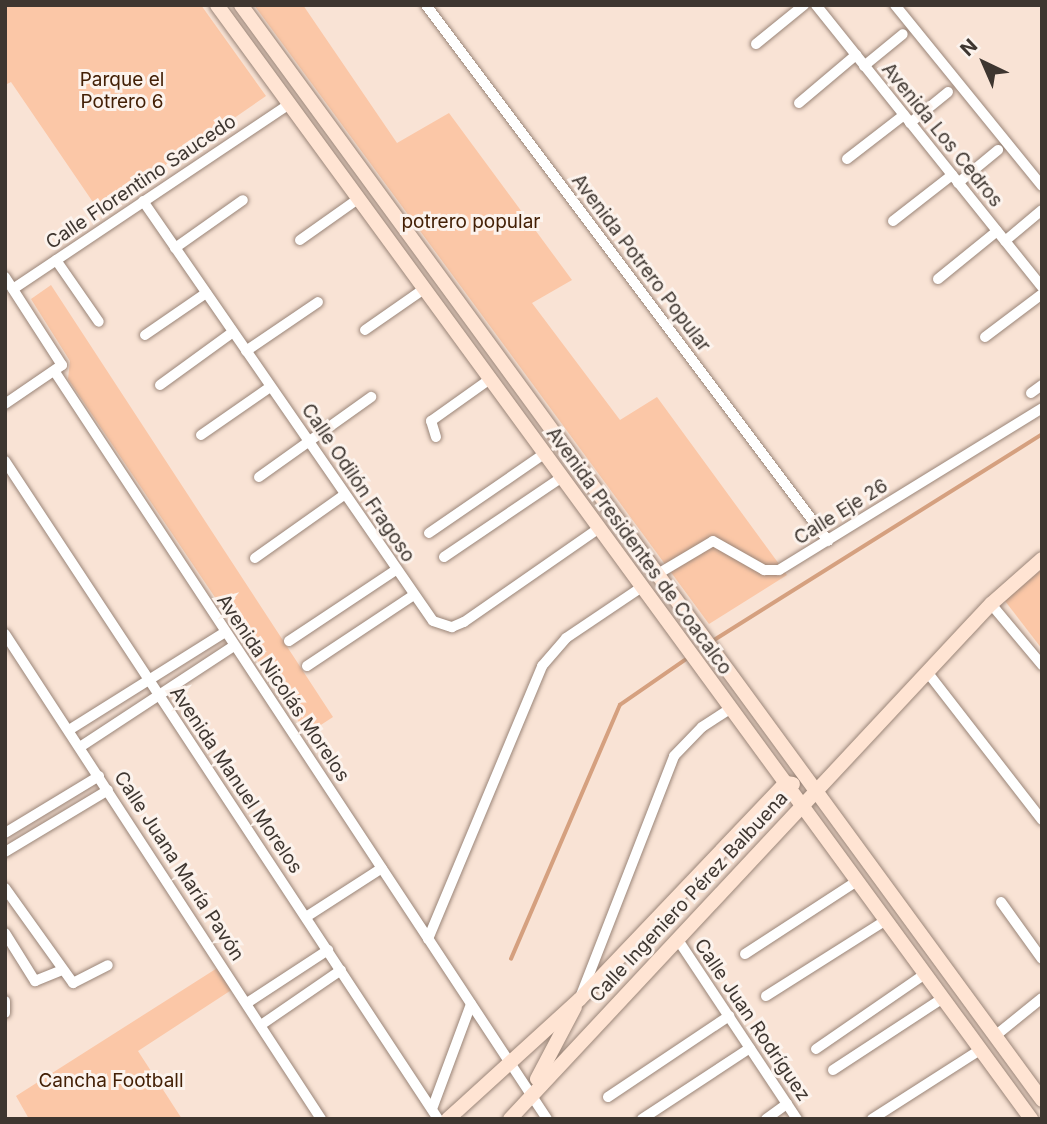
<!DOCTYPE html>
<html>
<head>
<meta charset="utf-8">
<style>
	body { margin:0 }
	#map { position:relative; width:1047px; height:1124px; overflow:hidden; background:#f9e3d5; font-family:Inter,sans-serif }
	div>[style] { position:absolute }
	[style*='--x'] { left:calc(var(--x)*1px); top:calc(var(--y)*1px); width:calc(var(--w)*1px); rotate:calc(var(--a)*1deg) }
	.green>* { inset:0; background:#fbc7a7 }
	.stream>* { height:3.5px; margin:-1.75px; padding:0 1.75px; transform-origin:1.75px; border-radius:1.75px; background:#d5a07f }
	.roads { filter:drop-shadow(0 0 2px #9a8578) drop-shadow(0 0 2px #9a8578) }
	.street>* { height:10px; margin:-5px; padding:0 5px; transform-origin:5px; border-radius:5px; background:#fff }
	.secondary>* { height:14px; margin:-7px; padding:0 7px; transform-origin:7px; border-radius:7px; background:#ffe4d3 }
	span { translate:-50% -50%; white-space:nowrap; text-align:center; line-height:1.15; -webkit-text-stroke:6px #fcf3ed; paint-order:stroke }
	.park-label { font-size:19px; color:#432006 }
	.street-label { font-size:19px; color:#3e3630 }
	.frame { position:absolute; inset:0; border:7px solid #3e3630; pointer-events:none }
	.north { position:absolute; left:949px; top:28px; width:70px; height:70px; -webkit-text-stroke:5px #fcf3ed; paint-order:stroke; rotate:316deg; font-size:19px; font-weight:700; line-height:28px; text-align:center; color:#3e3630 }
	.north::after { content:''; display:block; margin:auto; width:24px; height:32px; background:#3e3630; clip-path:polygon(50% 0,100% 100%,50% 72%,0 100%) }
</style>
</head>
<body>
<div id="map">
	<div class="green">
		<div style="clip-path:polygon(5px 5px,201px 5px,266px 96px,99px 211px,11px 82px,5px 85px)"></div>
		<div style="clip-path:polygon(254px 5px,303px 5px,397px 143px,449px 113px,572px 280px,532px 303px,620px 420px,657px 397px,787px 575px,709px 624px)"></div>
		<div style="clip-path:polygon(51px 285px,333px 717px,307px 734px,68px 379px,70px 361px,31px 299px)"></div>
		<div style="clip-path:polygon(1042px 569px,1042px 649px,1005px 601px)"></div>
		<div style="clip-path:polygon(222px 965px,236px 987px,138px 1051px,182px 1119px,29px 1119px,16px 1096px)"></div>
	</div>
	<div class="stream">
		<div style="--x:711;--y:642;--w:391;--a:-32.1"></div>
		<div style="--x:511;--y:959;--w:276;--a:-66.8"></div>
		<div style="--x:620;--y:705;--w:83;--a:-34.7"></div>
	</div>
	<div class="roads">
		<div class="street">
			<div style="--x:426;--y:5;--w:670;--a:53.13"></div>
			<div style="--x:816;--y:5;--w:361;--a:51.3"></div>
			<div style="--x:895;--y:5;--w:233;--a:50.9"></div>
			<div style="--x:756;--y:44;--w:62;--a:-39.1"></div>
			<div style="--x:864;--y:66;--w:50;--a:-39.4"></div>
			<div style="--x:799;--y:103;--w:75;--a:-40.1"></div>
			<div style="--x:910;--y:123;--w:49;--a:-39.2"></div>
			<div style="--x:847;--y:159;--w:72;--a:-37.7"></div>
			<div style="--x:958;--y:183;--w:52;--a:-39.5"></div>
			<div style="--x:143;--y:201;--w:510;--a:55.38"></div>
			<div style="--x:433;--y:621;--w:20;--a:18"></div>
			<div style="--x:452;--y:627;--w:13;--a:-23"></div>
			<div style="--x:464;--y:622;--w:165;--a:-34.8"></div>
			<div style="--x:893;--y:221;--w:75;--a:-37.9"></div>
			<div style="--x:300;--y:240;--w:71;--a:-35.3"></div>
			<div style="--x:1005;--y:241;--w:48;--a:-40"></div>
			<div style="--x:175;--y:248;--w:83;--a:-35.2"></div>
			<div style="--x:56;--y:260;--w:75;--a:55.3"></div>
			<div style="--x:5;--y:277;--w:105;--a:57.1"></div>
			<div style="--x:62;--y:365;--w:69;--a:145.6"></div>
			<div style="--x:938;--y:279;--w:76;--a:-39.1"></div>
			<div style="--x:13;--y:289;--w:332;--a:-33.8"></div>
			<div style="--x:365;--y:330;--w:72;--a:-34.8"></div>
			<div style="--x:145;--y:335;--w:74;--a:-34.5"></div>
			<div style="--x:985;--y:337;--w:71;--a:-37"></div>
			<div style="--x:246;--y:351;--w:87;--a:-34.2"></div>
			<div style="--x:55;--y:372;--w:894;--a:56.63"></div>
			<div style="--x:160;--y:385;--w:90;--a:-36"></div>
			<div style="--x:1031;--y:393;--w:14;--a:-36"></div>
			<div style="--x:201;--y:435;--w:84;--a:-34.8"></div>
			<div style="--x:436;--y:437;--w:17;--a:-107"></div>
			<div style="--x:431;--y:421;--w:72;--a:-35.4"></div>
			<div style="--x:5;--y:461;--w:788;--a:56.65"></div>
			<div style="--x:259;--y:477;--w:138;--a:-35.5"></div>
			<div style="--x:429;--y:533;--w:140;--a:-34.5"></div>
			<div style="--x:444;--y:557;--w:143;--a:-34.1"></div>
			<div style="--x:255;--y:558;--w:109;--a:-35.3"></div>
			<div style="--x:656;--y:575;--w:66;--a:-30.8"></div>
			<div style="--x:713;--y:541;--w:59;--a:29.6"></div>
			<div style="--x:764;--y:570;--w:15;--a:0"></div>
			<div style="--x:779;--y:570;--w:309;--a:-31.6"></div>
			<div style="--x:991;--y:604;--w:80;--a:50.1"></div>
			<div style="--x:5;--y:634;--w:579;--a:56.91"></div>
			<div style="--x:289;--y:641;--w:128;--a:-33.6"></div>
			<div style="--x:307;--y:666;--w:128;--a:-33.6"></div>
			<div style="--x:928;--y:673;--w:186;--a:52.2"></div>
			<div style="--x:69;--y:730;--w:184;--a:-32.1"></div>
			<div style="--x:80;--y:747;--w:184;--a:-33.3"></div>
			<div style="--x:5;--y:833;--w:110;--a:-31.2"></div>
			<div style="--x:5;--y:852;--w:120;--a:-31"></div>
			<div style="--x:5;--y:888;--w:117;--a:54.4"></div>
			<div style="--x:73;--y:983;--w:39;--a:-27"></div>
			<div style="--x:1001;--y:902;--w:70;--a:54.3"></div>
			<div style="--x:306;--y:917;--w:90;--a:-32.8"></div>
			<div style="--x:5;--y:933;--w:57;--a:58"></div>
			<div style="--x:35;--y:981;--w:29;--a:-22"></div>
			<div style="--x:428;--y:939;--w:296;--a:-67.3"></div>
			<div style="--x:542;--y:666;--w:37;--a:-49"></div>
			<div style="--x:566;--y:638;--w:92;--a:-33.9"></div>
			<div style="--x:678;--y:940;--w:215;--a:56.4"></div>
			<div style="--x:745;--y:954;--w:134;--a:-33.1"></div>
			<div style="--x:581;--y:995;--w:256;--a:-68.7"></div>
			<div style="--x:674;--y:756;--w:40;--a:-46"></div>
			<div style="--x:702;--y:727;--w:35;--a:-33"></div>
			<div style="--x:766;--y:996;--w:142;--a:-32.3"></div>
			<div style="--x:5;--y:1001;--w:12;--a:90"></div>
			<div style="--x:247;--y:1003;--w:97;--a:-33.2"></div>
			<div style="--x:261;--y:1025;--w:97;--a:-34.5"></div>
			<div style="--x:995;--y:1036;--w:60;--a:-39"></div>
			<div style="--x:816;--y:1049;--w:132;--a:-34.5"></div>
			<div style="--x:833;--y:1070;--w:131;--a:-33.2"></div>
			<div style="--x:608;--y:1097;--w:146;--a:-33.8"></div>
			<div style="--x:432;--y:1109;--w:112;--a:-69.6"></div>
			<div style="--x:642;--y:1119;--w:129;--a:-33.3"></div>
			<div style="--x:766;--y:1119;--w:26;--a:-36"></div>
			<div style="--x:872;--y:1119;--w:128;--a:-32.6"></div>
		</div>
		<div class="secondary">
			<div style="--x:217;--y:5;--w:1380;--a:53.84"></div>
			<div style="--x:241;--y:5;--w:1357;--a:53.81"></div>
			<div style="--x:537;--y:1079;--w:81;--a:-62.2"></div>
			<div style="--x:448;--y:1119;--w:178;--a:-42.3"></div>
			<div style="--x:580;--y:999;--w:298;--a:-46.4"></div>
			<div style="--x:786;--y:783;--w:7;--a:8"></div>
			<div style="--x:510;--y:1119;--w:705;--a:-46.96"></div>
			<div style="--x:991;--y:604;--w:68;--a:-41.4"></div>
		</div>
	</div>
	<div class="park-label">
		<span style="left:122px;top:91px">Parque el<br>Potrero 6</span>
		<span style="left:471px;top:222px">potrero popular</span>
		<span style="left:111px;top:1081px">Cancha Football</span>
	</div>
	<div class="street-label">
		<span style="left:942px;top:135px;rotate:51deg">Avenida Los Cedros</span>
		<span style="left:141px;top:182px;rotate:-34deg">Calle Florentino Saucedo</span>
		<span style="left:641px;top:263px;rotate:53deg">Avenida Potrero Popular</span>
		<span style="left:358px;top:483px;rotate:56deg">Calle Odilón Fragoso</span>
		<span style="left:841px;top:512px;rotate:-32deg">Calle Eje 26</span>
		<span style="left:639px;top:551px;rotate:54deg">Avenida Presidentes de Coacalco</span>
		<span style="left:283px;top:688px;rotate:56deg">Avenida Nicolás Morelos</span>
		<span style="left:236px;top:780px;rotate:56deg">Avenida Manuel Morelos</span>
		<span style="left:179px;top:866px;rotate:57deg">Calle Juana María Pavón</span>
		<span style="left:689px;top:897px;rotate:-47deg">Calle Ingeniero Pérez Balbuena</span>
		<span style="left:752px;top:1020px;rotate:56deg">Calle Juan Rodríguez</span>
	</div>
	<div class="frame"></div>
	<div class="north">N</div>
</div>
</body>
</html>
